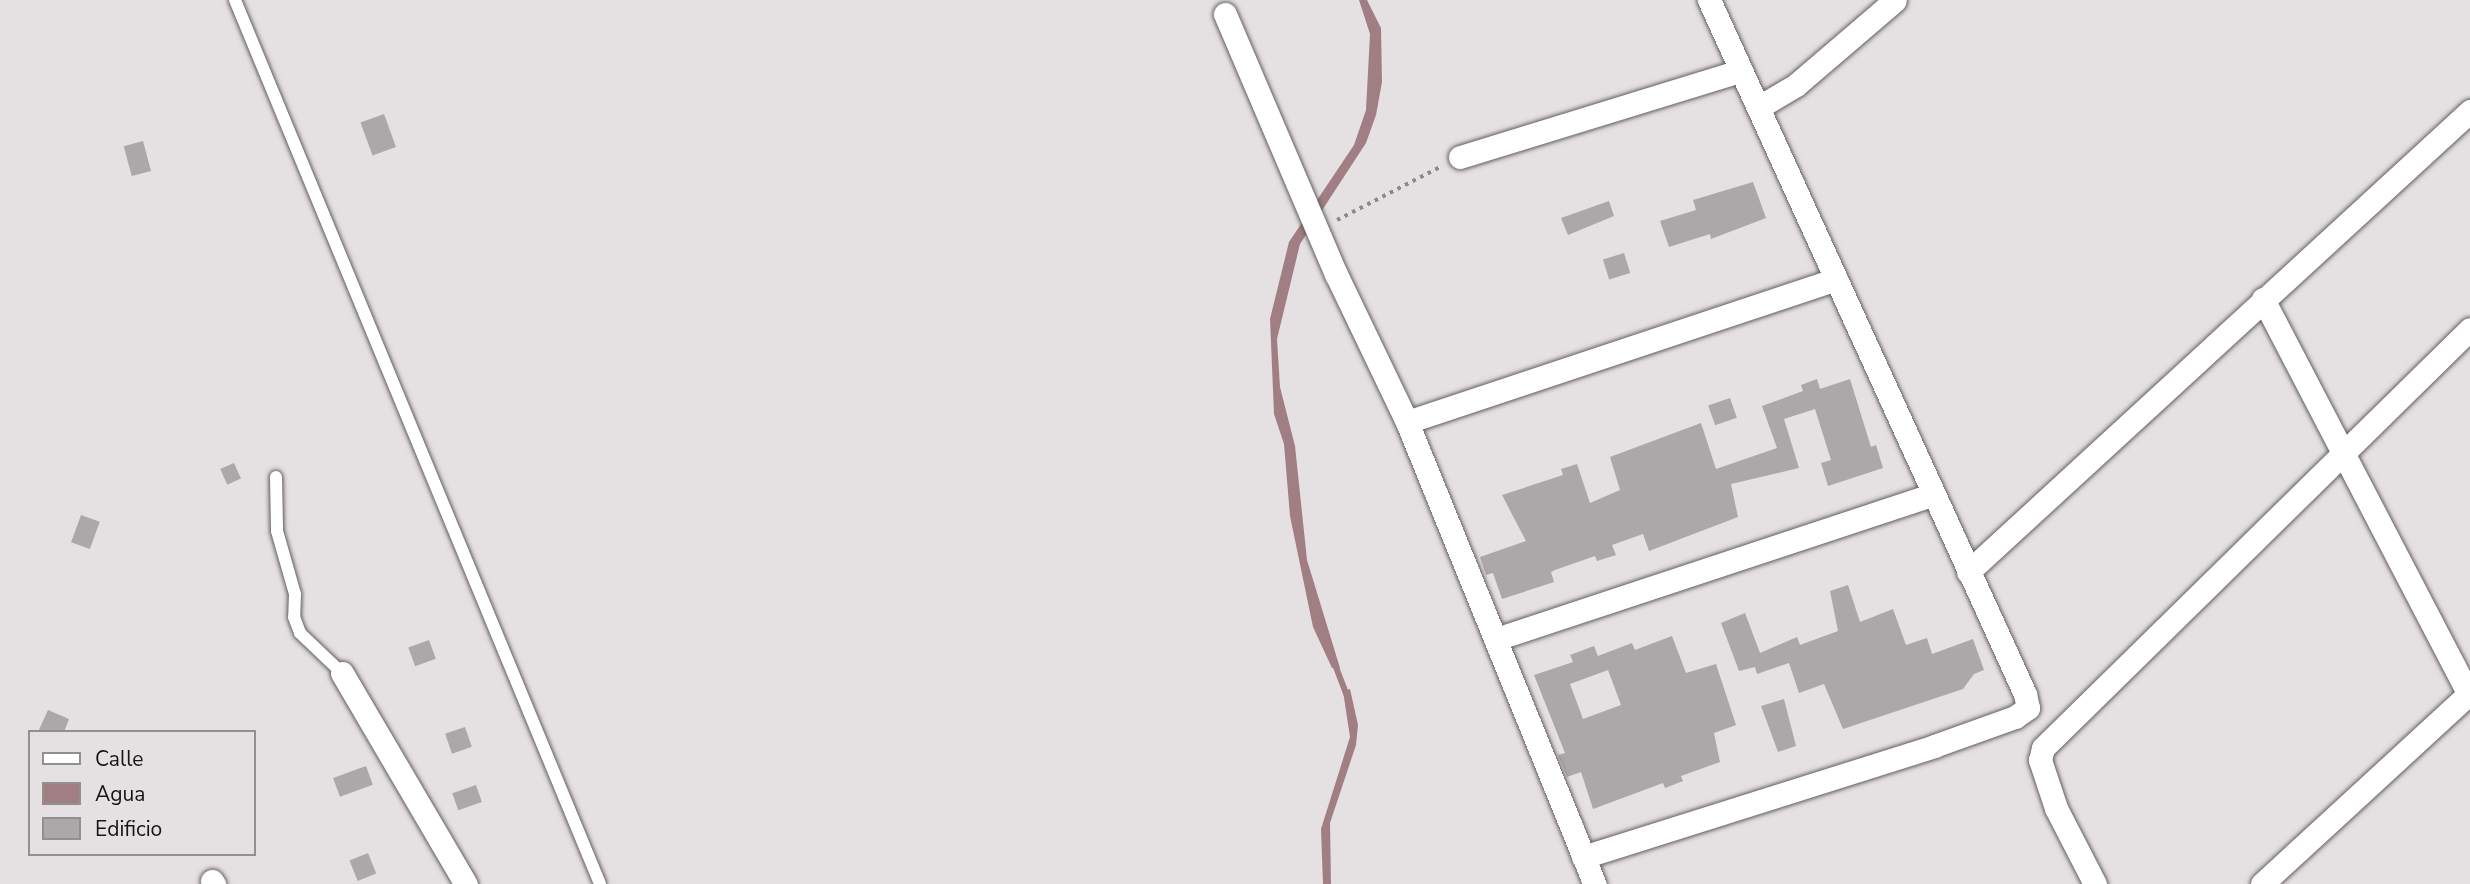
<!DOCTYPE html>
<html>
<head>
<meta charset="utf-8">
<style>
	body { margin:0 }
	#map { position:relative; width:2470px; height:884px; overflow:hidden; background:#e5e0e1; font-family:"Nunito Sans",sans-serif }
	div>[style] { position:absolute }
	[style*='--x'] { left:calc(var(--x)*1px); top:calc(var(--y)*1px); width:calc(var(--w)*1px); rotate:calc(var(--a)*1deg) }
	.water>* { inset:0; background:#a17e84 }
	.stream>* { height:6px; margin:-3px; padding:0 3px; transform-origin:3px; border-radius:3px; background:#a17e84 }
	.building>* { inset:0; background:#aca7a8; transform-origin:0 0 }
	.path>* { height:3.5px; margin-top:-1.75px; transform-origin:0; background:repeating-linear-gradient(90deg,#8d898a 0 3.5px,transparent 0 8.5px) }
	.roads { filter:drop-shadow(0 0 2px #635e5f) drop-shadow(0 0 2px #635e5f) }
	.lane>* { height:12px; margin:-6px; padding:0 6px; transform-origin:6px; border-radius:6px; background:#fff }
	.street>* { height:23px; margin:-11.5px; padding:0 11.5px; transform-origin:11.5px; border-radius:11.5px; background:#fff }
	span { translate:-50% -50%; white-space:nowrap; text-align:center; line-height:1.15; -webkit-text-stroke:6px #e5e0e1; paint-order:stroke }
	.legend { position:absolute; left:28px; top:730px; width:228px; height:126px; box-sizing:border-box; background:#e5e0e1; border:2px solid #928f8f; margin:0; padding:9px 12px; list-style:none; font-size:21px; color:#161515 }
	.legend li { display:flex; align-items:center; gap:14px; height:35px }
	.legend b { width:35px; border:2px solid #928f8f }
</style>
</head>
<body>
<div id="map">
	<div class="water">
		<div style="clip-path:polygon(1359px 0,1367px 0,1381px 28px,1382px 82px,1376px 115px,1366px 143px,1300px 244px,1277px 339px,1280px 387px,1295px 446px,1307px 560px,1340px 668px,1332px 668px,1313px 627px,1290px 516px,1284px 444px,1274px 414px,1270px 319px,1289px 242px,1354px 145px,1366px 110px,1370px 34px)"></div>
		<div style="clip-path:polygon(1350px 689px,1358px 725px,1356px 745px,1330px 823px,1331px 884px,1323px 884px,1321px 829px,1350px 737px,1343px 691px)"></div>
	</div>
	<div class="stream">
		<div style="--x:1334;--y:662;--w:39;--a:69"></div>
	</div>
	<div class="building">
		<div style="left:384px;top:114px;width:35px;height:25px;rotate:70deg"></div>
		<div style="left:143px;top:141px;width:31px;height:20px;rotate:75deg"></div>
		<div style="clip-path:polygon(1753px 182px,1766px 218px,1711px 239px,1710px 234px,1669px 247px,1660px 221px,1696px 210px,1693px 200px)"></div>
		<div style="clip-path:polygon(1609px 201px,1614px 216px,1568px 235px,1561px 218px)"></div>
		<div style="left:1624px;top:253px;width:21px;height:22px;rotate:73deg"></div>
		<div style="clip-path:polygon(1817px 379px,1820px 389px,1850px 379px,1871px 447px,1876px 445px,1883px 468px,1828px 486px,1821px 463px,1831px 460px,1815px 409px,1784px 419px,1799px 468px,1731px 484px,1738px 517px,1649px 551px,1643px 534px,1612px 545px,1616px 555px,1597px 561px,1595px 556px,1555px 570px,1551px 572px,1554px 582px,1502px 599px,1493px 573px,1486px 575px,1480px 557px,1526px 541px,1502px 495px,1563px 475px,1561px 469px,1577px 464px,1590px 503px,1620px 490px,1610px 457px,1701px 423px,1716px 469px,1777px 448px,1762px 406px,1803px 391px,1801px 385px)"></div>
		<div style="left:1730px;top:398px;width:21px;height:23px;rotate:71deg"></div>
		<div style="left:234px;top:463px;width:17px;height:15px;rotate:66deg"></div>
		<div style="left:81px;top:515px;width:20px;height:29px;rotate:20deg"></div>
		<div style="clip-path:polygon(1848px 585px,1860px 622px,1893px 609px,1906px 645px,1927px 638px,1932px 654px,1973px 639px,1984px 670px,1974px 674px,1963px 689px,1843px 729px,1824px 684px,1799px 693px,1789px 663px,1757px 674px,1755px 667px,1739px 671px,1721px 623px,1745px 613px,1760px 653px,1797px 637px,1800px 645px,1838px 631px,1830px 591px)"></div>
		<div style="clip-path:polygon(evenodd,1672px 636px,1686px 673px,1716px 664px,1736px 725px,1714px 733px,1720px 762px,1681px 776px,1683px 781px,1665px 788px,1663px 783px,1593px 809px,1581px 772px,1567px 777px,1558px 755px,1565px 753px,1534px 675px,1573px 662px,1570px 655px,1594px 646px,1598px 656px,1632px 643px,1635px 650px,1672px 636px,1608px 670px,1621px 705px,1583px 719px,1570px 684px,1608px 670px)"></div>
		<div style="left:429px;top:640px;width:20px;height:22px;rotate:70deg"></div>
		<div style="clip-path:polygon(1784px 699px,1796px 746px,1778px 752px,1761px 706px)"></div>
		<div style="clip-path:polygon(48px 710px,69px 719px,64px 732px,38px 732px)"></div>
		<div style="left:465px;top:727px;width:21px;height:21px;rotate:71deg"></div>
		<div style="left:366px;top:766px;width:20px;height:35px;rotate:70deg"></div>
		<div style="left:476px;top:785px;width:18px;height:25px;rotate:71deg"></div>
		<div style="left:368px;top:853px;width:22px;height:20px;rotate:68deg"></div>
	</div>
	<div class="path">
		<div style="--x:1337;--y:220;--w:118;--a:-27.2"></div>
	</div>
	<div class="roads">
		<div class="lane">
			<div style="--x:235;--y:0;--w:956;--a:67.56"></div>
			<div style="--x:276;--y:477;--w:54;--a:88.9"></div>
			<div style="--x:277;--y:531;--w:66;--a:74.1"></div>
			<div style="--x:295;--y:594;--w:23;--a:92"></div>
			<div style="--x:294;--y:617;--w:17;--a:69"></div>
			<div style="--x:300;--y:633;--w:58;--a:43.6"></div>
		</div>
		<div class="street">
			<div style="--x:1225;--y:14;--w:283;--a:66.9"></div>
			<div style="--x:1336;--y:274;--w:164;--a:64.4"></div>
			<div style="--x:1407;--y:422;--w:499;--a:67.9"></div>
			<div style="--x:1759;--y:107;--w:43;--a:-30.7"></div>
			<div style="--x:1796;--y:85;--w:130;--a:-40.6"></div>
			<div style="--x:1460;--y:157;--w:293;--a:-17.1"></div>
			<div style="--x:2263;--y:299;--w:449;--a:62.5"></div>
			<div style="--x:1407;--y:422;--w:452;--a:-18.4"></div>
			<div style="--x:1968;--y:572;--w:682;--a:-42.56"></div>
			<div style="--x:1496;--y:639;--w:459;--a:-18.3"></div>
			<div style="--x:342;--y:673;--w:245;--a:59.6"></div>
			<div style="--x:1583;--y:857;--w:368;--a:-17.5"></div>
			<div style="--x:1934;--y:746;--w:86;--a:-19.7"></div>
			<div style="--x:2015;--y:717;--w:16;--a:-35"></div>
			<div style="--x:2028;--y:708;--w:14;--a:-102"></div>
			<div style="--x:2025;--y:694;--w:763;--a:-114.48"></div>
			<div style="--x:212;--y:881;--w:4;--a:56"></div>
			<div style="--x:2095;--y:884;--w:85;--a:-117.2"></div>
			<div style="--x:2056;--y:808;--w:51;--a:-108.4"></div>
			<div style="--x:2040;--y:760;--w:12;--a:-76"></div>
			<div style="--x:2043;--y:748;--w:598;--a:-44.46"></div>
			<div style="--x:2262;--y:884;--w:282;--a:-42.6"></div>
		</div>
	</div>
	<ul class="legend">
	<li><b style="height:9px;background:#fff"></b>Calle</li>
	<li><b style="height:19px;background:#a17e84"></b>Agua</li>
	<li><b style="height:19px;background:#aca7a8"></b>Edificio</li>
	</ul>
</div>
</body>
</html>
